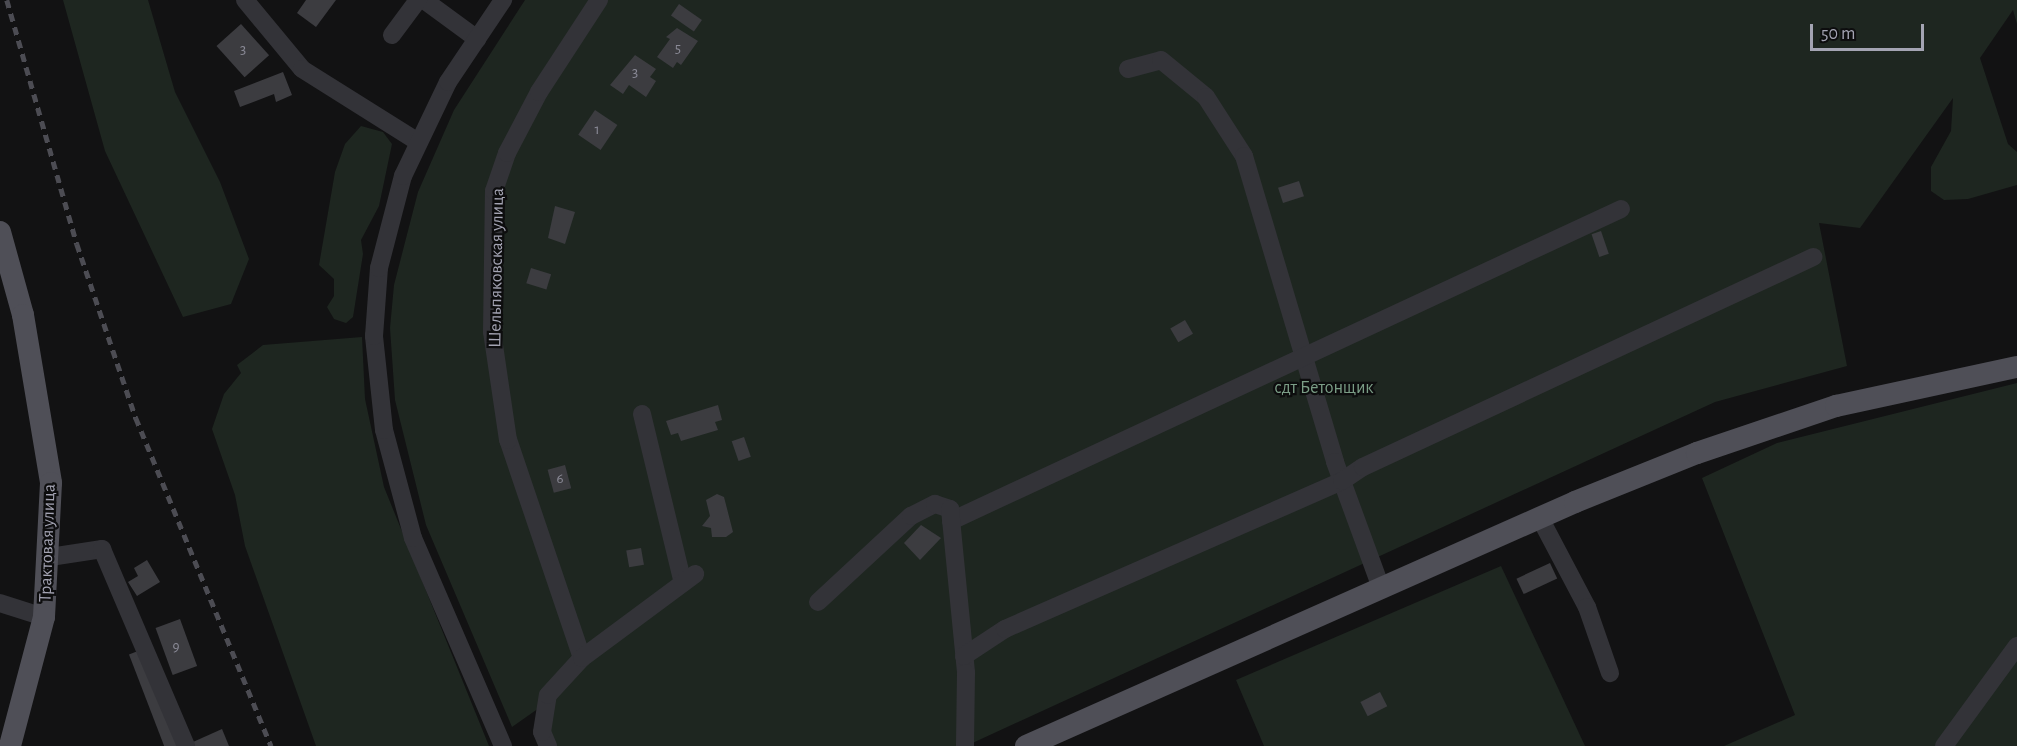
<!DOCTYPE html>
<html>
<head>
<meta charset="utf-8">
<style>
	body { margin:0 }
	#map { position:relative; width:2017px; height:746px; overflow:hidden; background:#121213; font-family:"Alegreya Sans",sans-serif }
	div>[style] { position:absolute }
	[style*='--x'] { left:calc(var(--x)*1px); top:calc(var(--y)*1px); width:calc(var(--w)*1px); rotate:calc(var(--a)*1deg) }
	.green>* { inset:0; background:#1e2620 }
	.building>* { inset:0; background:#3c3c40; transform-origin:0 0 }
	.minor>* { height:18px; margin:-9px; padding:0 9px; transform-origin:9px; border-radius:9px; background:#333338 }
	.major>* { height:22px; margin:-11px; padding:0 11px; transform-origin:11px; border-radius:11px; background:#4f4f57 }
	.rail>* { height:4.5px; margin-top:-2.25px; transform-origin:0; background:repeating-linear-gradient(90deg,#4c4c53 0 8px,transparent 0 14px) }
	span { translate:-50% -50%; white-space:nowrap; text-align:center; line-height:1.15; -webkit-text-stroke:4.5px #0d0d0e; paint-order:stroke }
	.number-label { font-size:15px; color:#8a8a96 }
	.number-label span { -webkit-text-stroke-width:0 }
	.street-label { font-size:18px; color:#a4a4b3 }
	.park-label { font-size:18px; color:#7b9d86 }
	.scale { position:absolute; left:1810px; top:24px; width:114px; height:27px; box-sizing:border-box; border:3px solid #a4a4b3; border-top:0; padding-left:8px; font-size:18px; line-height:21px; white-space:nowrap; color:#a4a4b3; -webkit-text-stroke:4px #0d0d0e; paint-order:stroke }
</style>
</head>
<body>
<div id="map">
	<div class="green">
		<div style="clip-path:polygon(63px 0,148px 0,175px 92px,220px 182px,249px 259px,231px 304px,183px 317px,105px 151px)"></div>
		<div style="clip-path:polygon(525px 0,2017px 0,2017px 24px,2013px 10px,1980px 58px,2008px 144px,2017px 152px,2017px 185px,1968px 199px,1944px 200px,1931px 191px,1931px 167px,1951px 131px,1953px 98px,1860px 228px,1819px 223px,1847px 366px,1715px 402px,966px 746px,551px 746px,549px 701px,512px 727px,426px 525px,395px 400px,390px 328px,394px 285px,418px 192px,454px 110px)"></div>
		<div style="clip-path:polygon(361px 126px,383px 132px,392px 144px,379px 206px,361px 240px,363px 254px,353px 317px,346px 323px,334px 319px,327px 307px,334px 296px,334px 279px,319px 265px,335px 172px,345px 144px)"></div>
		<div style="clip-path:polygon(362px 337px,365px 399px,384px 487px,489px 746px,316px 746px,245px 546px,235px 495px,212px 429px,224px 394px,241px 373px,237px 365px,263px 345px)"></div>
		<div style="clip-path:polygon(2017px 383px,2017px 746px,1724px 746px,1795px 715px,1702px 478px,1777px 443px)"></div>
		<div style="clip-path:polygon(1501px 566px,1585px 746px,1264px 746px,1236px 680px)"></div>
	</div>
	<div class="building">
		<div style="clip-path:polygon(306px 0,336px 0,316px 27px,297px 13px)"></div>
		<div style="left:679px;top:4px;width:28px;height:14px;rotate:35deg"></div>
		<div style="left:241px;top:24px;width:42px;height:33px;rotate:48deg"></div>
		<div style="clip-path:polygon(677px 28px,698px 41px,681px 65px,677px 62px,673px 68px,657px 57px,670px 39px,666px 37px)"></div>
		<div style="clip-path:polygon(635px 55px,656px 69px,650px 77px,656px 81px,646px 97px,629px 85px,623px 94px,610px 85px)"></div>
		<div style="clip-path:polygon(283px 72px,292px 95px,276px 102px,274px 94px,240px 107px,234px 91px)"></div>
		<div style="left:595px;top:110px;width:27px;height:30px;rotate:34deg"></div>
		<div style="left:1299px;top:181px;width:16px;height:22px;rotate:72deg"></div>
		<div style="clip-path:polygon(555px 206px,575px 212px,565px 244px,548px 238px)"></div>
		<div style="left:1601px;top:231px;width:24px;height:10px;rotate:71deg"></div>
		<div style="left:531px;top:268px;width:21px;height:16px;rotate:17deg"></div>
		<div style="left:1185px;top:320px;width:16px;height:17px;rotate:60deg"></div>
		<div style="clip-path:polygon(718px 405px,722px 420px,715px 422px,718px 430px,681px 441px,678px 433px,671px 435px,666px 421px)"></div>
		<div style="left:744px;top:437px;width:21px;height:13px;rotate:71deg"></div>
		<div style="left:565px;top:465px;width:24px;height:18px;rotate:75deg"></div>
		<div style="clip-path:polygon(717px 494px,724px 497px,733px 532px,726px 537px,712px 537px,711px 528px,702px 526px,710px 516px,706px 500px)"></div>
		<div style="clip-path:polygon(921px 525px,941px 538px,920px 560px,904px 543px)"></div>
		<div style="left:641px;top:548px;width:17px;height:15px;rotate:80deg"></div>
		<div style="clip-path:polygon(147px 560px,160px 582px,137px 596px,128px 582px,138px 576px,134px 568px)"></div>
		<div style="left:1550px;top:563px;width:17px;height:37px;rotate:65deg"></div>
		<div style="left:180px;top:619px;width:50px;height:26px;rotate:70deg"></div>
		<div style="left:143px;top:649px;width:104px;height:15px;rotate:69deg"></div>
		<div style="left:1380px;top:692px;width:16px;height:22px;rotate:63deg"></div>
		<div style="clip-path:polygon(222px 729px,229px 746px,195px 746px,193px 742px)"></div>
	</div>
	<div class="minor">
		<div style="--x:245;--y:0;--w:89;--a:50.4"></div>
		<div style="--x:302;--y:69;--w:136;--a:32.1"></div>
		<div style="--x:424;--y:0;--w:66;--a:36.3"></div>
		<div style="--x:392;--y:35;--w:44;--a:-53.4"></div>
		<div style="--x:1128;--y:69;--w:34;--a:-15"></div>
		<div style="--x:1161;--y:60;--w:58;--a:39.4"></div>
		<div style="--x:1206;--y:97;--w:70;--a:57.2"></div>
		<div style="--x:1244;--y:156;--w:319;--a:73.4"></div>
		<div style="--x:1335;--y:462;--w:134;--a:69.9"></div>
		<div style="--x:642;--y:414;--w:174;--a:76.4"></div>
		<div style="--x:1540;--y:518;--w:101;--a:62.2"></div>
		<div style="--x:1587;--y:607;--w:70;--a:70.8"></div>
		<div style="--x:951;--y:521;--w:739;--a:-24.97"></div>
		<div style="--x:50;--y:557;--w:53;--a:-8.7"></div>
		<div style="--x:102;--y:549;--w:214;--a:66.9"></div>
		<div style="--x:818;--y:602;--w:127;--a:-42.8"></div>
		<div style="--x:911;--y:516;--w:27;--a:-27"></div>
		<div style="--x:935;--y:504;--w:16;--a:18"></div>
		<div style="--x:950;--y:509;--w:165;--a:84.4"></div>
		<div style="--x:966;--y:673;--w:73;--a:90.8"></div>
		<div style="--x:0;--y:603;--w:46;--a:17.7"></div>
		<div style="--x:964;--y:656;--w:49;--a:-33.4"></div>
		<div style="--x:1005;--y:629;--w:368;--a:-23.7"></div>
		<div style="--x:1342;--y:481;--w:25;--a:-34"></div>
		<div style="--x:1363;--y:467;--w:497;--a:-25"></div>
		<div style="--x:582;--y:658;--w:230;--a:-108.7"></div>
		<div style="--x:508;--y:440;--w:109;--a:-98.4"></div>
		<div style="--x:492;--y:332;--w:141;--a:-89.2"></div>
		<div style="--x:494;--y:191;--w:40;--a:-71.1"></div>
		<div style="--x:507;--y:153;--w:69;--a:-62.3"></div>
		<div style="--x:539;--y:92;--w:110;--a:-56.9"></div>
		<div style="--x:503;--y:746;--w:227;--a:-113.4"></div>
		<div style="--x:413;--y:538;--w:112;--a:-105"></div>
		<div style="--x:384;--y:430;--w:95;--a:-96.1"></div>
		<div style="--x:374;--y:336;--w:68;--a:-85.8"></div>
		<div style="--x:379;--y:268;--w:95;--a:-75.4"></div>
		<div style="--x:403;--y:176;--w:104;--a:-64.4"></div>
		<div style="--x:448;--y:82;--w:99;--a:-56.1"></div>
		<div style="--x:548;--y:746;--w:15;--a:-113"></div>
		<div style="--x:542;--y:732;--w:37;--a:-81"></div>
		<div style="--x:548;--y:695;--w:50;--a:-47.4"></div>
		<div style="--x:582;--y:658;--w:141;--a:-36.6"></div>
		<div style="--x:1944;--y:746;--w:124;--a:-53.9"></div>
	</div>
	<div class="major">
		<div style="--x:0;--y:232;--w:86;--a:74.5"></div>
		<div style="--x:23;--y:315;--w:170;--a:80.5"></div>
		<div style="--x:51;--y:483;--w:134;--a:93"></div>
		<div style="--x:44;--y:617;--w:133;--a:104.8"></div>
		<div style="--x:1026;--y:746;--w:601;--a:-23.96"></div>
		<div style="--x:1575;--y:502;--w:131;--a:-21.9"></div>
		<div style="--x:1697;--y:453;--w:147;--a:-18.7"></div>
		<div style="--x:1836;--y:406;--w:185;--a:-12.2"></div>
	</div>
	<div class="rail">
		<div style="--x:7;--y:0;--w:254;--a:74"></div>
		<div style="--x:77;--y:244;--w:184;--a:71.3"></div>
		<div style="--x:136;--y:418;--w:355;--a:67.6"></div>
	</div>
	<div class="number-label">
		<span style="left:678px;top:49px">5</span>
		<span style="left:243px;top:50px">3</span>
		<span style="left:635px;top:73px">3</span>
		<span style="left:597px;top:130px">1</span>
		<span style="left:560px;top:479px">6</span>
		<span style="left:176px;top:647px">9</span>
	</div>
	<div class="street-label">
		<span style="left:497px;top:268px;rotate:-89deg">Шельпяковская улица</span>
		<span style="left:48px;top:543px;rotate:-88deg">Трактовая улица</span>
	</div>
	<div class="park-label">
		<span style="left:1324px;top:388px">сдт Бетонщик</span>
	</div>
	<div class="scale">50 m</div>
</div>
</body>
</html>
